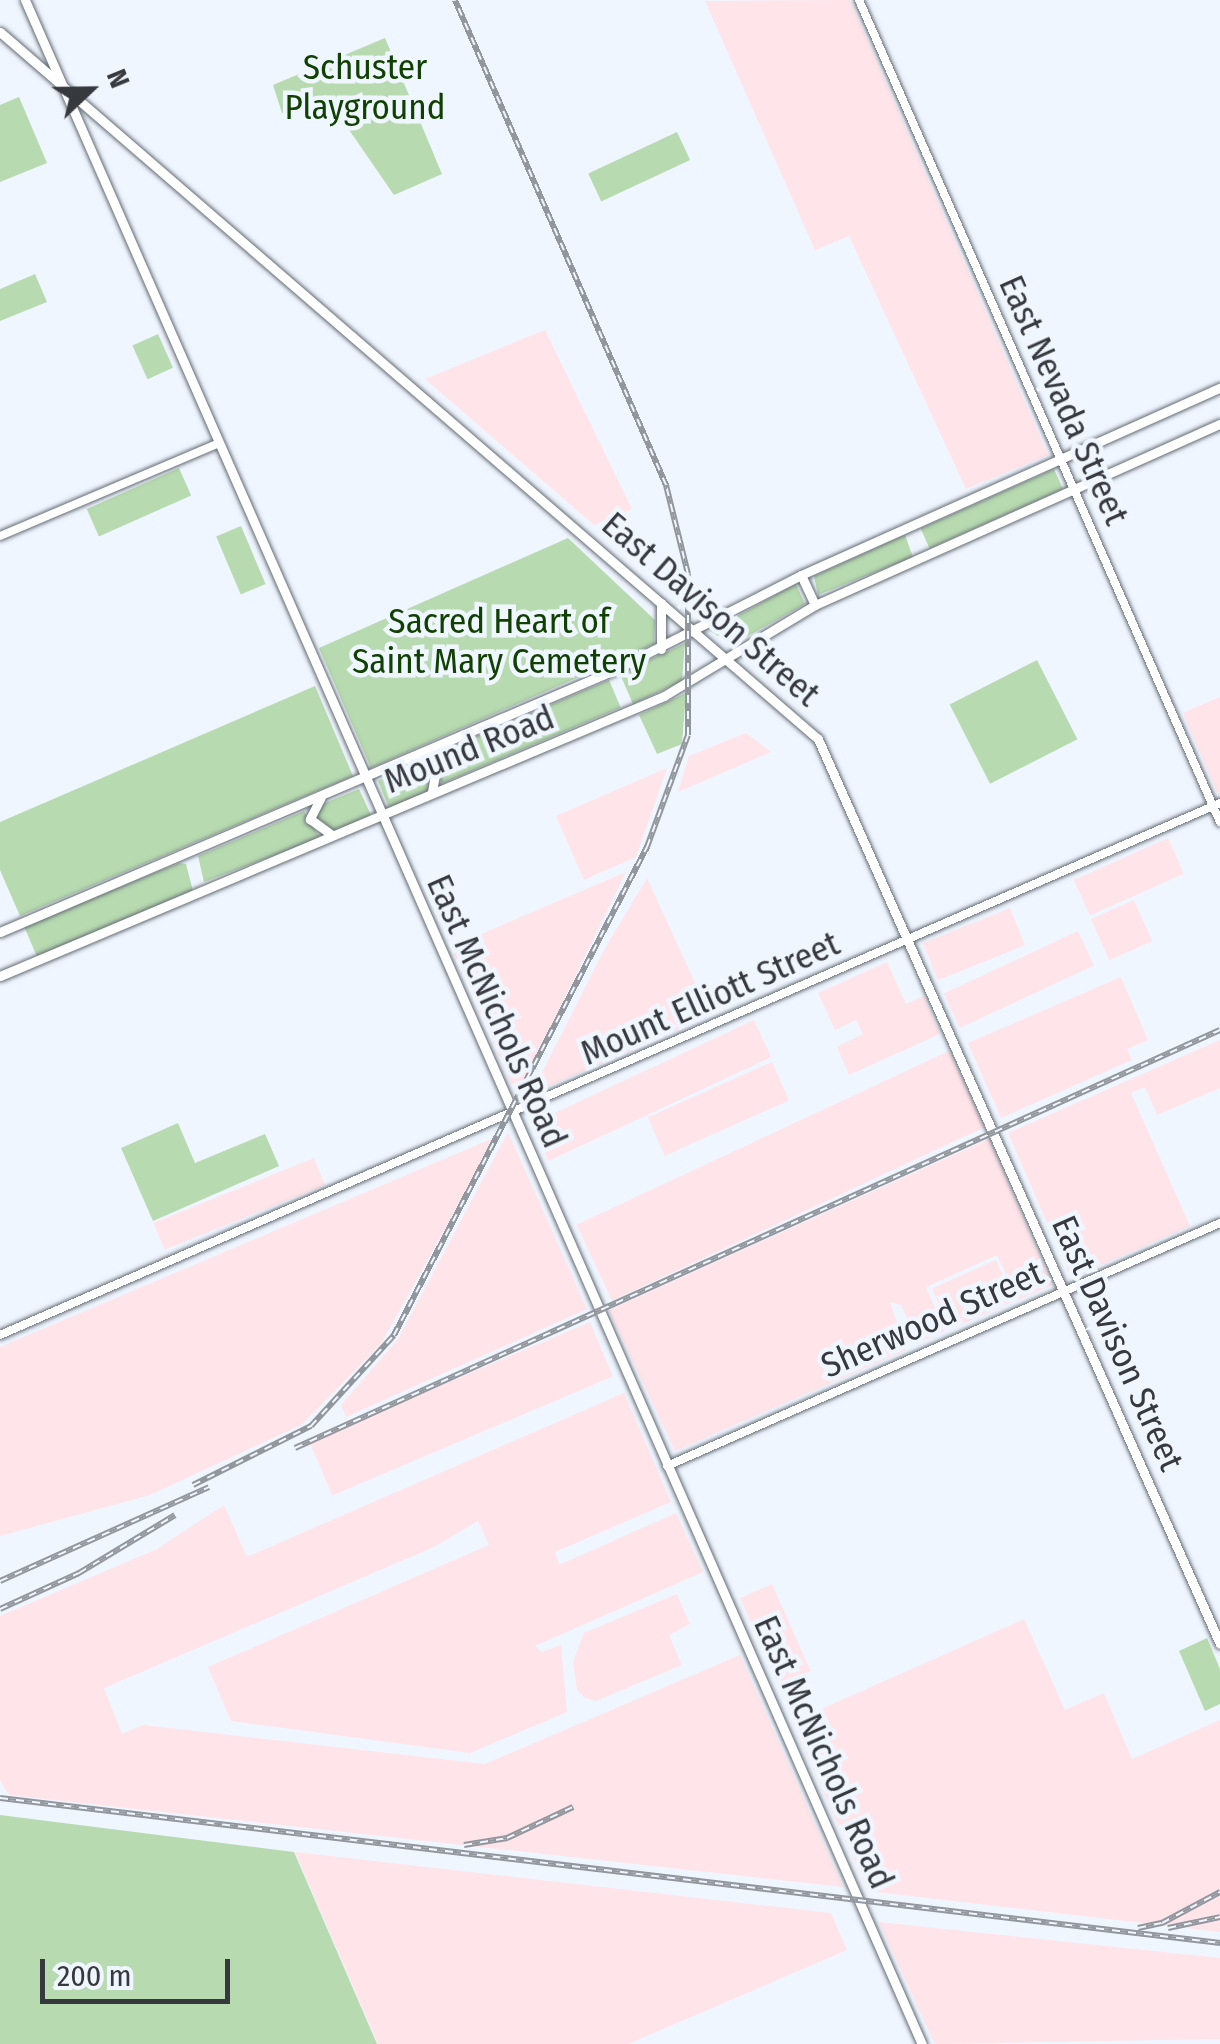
<!DOCTYPE html>
<html>
<head>
<meta charset="utf-8">
<style>
	body { margin:0 }
	#map { position:relative; width:1220px; height:2044px; overflow:hidden; background:#f0f6ff; font-family:"Fira Sans Condensed",sans-serif }
	div>[style] { position:absolute }
	[style*='--x'] { left:calc(var(--x)*1px); top:calc(var(--y)*1px); width:calc(var(--w)*1px); rotate:calc(var(--a)*1deg) }
	.industrial>* { inset:0; background:#ffe4e9; transform-origin:0 0 }
	.green>* { inset:0; background:#b7dab0; transform-origin:0 0 }
	.roads { filter:drop-shadow(0 0 2px #646b74) drop-shadow(0 0 2px #646b74) }
	.tertiary>* { height:8px; margin:-4px; padding:0 4px; transform-origin:4px; border-radius:4px; background:#fff }
	.secondary>* { height:9px; margin:-4.5px; padding:0 4.5px; transform-origin:4.5px; border-radius:4.5px; background:#fff }
	.rail>* { height:6px; margin-top:-3px; transform-origin:0; background:repeating-linear-gradient(90deg,#f0f6ff 0 8px,#92969d 0 16px); box-sizing:border-box; border-block:2px solid #92969d }
	span { translate:-50% -50%; white-space:nowrap; text-align:center; line-height:1.15; -webkit-text-stroke:9px #f0f6ff; paint-order:stroke }
	.park-label { font-size:35px; color:#104102 }
	.street-label { font-size:35px; color:#36393d }
	.north { position:absolute; left:40px; top:40px; width:100px; height:100px; -webkit-text-stroke:8px #f0f6ff; paint-order:stroke; rotate:68deg; font-size:28px; font-weight:700; line-height:40px; text-align:center; color:#36393d }
	.north::after { content:''; display:block; margin:auto; width:35px; height:45px; background:#36393d; clip-path:polygon(50% 0,100% 100%,50% 72%,0 100%) }
	.scale { position:absolute; left:40px; top:1959px; width:190px; height:45px; box-sizing:border-box; border:5px solid #36393d; border-top:0; padding-left:12px; font-size:30px; line-height:35px; white-space:nowrap; color:#36393d; -webkit-text-stroke:8px #f0f6ff; paint-order:stroke }
</style>
</head>
<body>
<div id="map">
	<div class="industrial">
		<div style="clip-path:polygon(850px 0,1048px 455px,966px 489px,849px 236px,815px 250px,705px 1px)"></div>
		<div style="clip-path:polygon(545px 330px,632px 509px,594px 525px,425px 379px)"></div>
		<div style="clip-path:polygon(1220px 697px,1220px 793px,1218px 794px,1183px 713px)"></div>
		<div style="clip-path:polygon(746px 733px,771px 752px,678px 792px,689px 756px)"></div>
		<div style="clip-path:polygon(667px 768px,636px 857px,584px 880px,556px 816px)"></div>
		<div style="left:1168px;top:838px;width:39px;height:103px;rotate:66deg"></div>
		<div style="clip-path:polygon(626px 872px,517px 1096px,451px 947px)"></div>
		<div style="clip-path:polygon(647px 878px,710px 1015px,531px 1094px,604px 950px)"></div>
		<div style="left:1134px;top:900px;width:45px;height:47px;rotate:66deg"></div>
		<div style="left:1010px;top:908px;width:40px;height:94px;rotate:68deg"></div>
		<div style="left:1078px;top:931px;width:38px;height:148px;rotate:65deg"></div>
		<div style="clip-path:polygon(887px 962px,906px 1004px,924px 996px,940px 1034px,849px 1075px,837px 1047px,863px 1034px,856px 1020px,835px 1030px,818px 993px)"></div>
		<div style="clip-path:polygon(1121px 977px,1148px 1040px,1127px 1049px,1132px 1060px,1001px 1118px,968px 1043px)"></div>
		<div style="left:754px;top:1020px;width:41px;height:246px;rotate:65deg"></div>
		<div style="clip-path:polygon(1220px 1040px,1220px 1088px,1157px 1115px,1145px 1087px,1131px 1093px,1190px 1226px,1071px 1278px,1008px 1133px)"></div>
		<div style="left:949px;top:1051px;width:84px;height:411px;rotate:65deg"></div>
		<div style="left:772px;top:1062px;width:42px;height:136px;rotate:66deg"></div>
		<div style="clip-path:polygon(508px 1132px,587px 1309px,346px 1417px,341px 1405px,398px 1339px)"></div>
		<div style="clip-path:polygon(496px 1137px,381px 1344px,301px 1425px,150px 1495px,0 1536px,0 1347px)"></div>
		<div style="clip-path:polygon(989px 1139px,1052px 1285px,1018px 1300px,997px 1255px,926px 1287px,945px 1331px,918px 1343px,901px 1305px,890px 1302px,906px 1350px,675px 1451px,609px 1310px)"></div>
		<div style="left:314px;top:1158px;width:29px;height:173px;rotate:68deg"></div>
		<div style="left:996px;top:1260px;width:45px;height:70px;rotate:66deg"></div>
		<div style="left:590px;top:1322px;width:59px;height:305px;rotate:67deg"></div>
		<div style="clip-path:polygon(624px 1393px,671px 1502px,555px 1552px,559px 1565px,676px 1513px,703px 1572px,535px 1646px,542px 1652px,561px 1645px,567px 1712px,470px 1753px,231px 1721px,208px 1667px,489px 1545px,478px 1521px,434px 1547px,104px 1688px,122px 1734px,143px 1725px,485px 1764px,740px 1655px,843px 1887px,9px 1795px,0 1781px,0 1616px,157px 1549px,224px 1505px,247px 1557px)"></div>
		<div style="left:772px;top:1584px;width:95px;height:35px;rotate:66deg"></div>
		<div style="clip-path:polygon(677px 1594px,690px 1624px,669px 1635px,682px 1665px,596px 1701px,585px 1698px,577px 1690px,573px 1662px,584px 1633px)"></div>
		<div style="clip-path:polygon(1024px 1619px,1065px 1710px,1104px 1693px,1132px 1759px,1220px 1720px,1220px 1932px,868px 1891px,792px 1722px)"></div>
		<div style="clip-path:polygon(295px 1852px,831px 1913px,847px 1950px,628px 2044px,378px 2044px)"></div>
		<div style="clip-path:polygon(879px 1922px,1220px 1958px,1220px 2039px,935px 2044px)"></div>
	</div>
	<div class="green">
		<div style="clip-path:polygon(385px 38px,442px 174px,394px 195px,325px 95px,282px 113px,273px 85px)"></div>
		<div style="clip-path:polygon(19px 97px,47px 163px,0 182px,0 105px)"></div>
		<div style="left:677px;top:132px;width:31px;height:98px;rotate:65deg"></div>
		<div style="clip-path:polygon(35px 274px,47px 302px,0 321px,0 289px)"></div>
		<div style="left:158px;top:334px;width:37px;height:28px;rotate:66deg"></div>
		<div style="left:179px;top:468px;width:30px;height:101px;rotate:66deg"></div>
		<div style="left:1054px;top:469px;width:22px;height:146px;rotate:66deg"></div>
		<div style="left:241px;top:526px;width:63px;height:27px;rotate:67deg"></div>
		<div style="clip-path:polygon(905px 535px,913px 557px,818px 595px,814px 576px)"></div>
		<div style="clip-path:polygon(568px 538px,655px 620px,654px 644px,371px 768px,319px 648px)"></div>
		<div style="clip-path:polygon(796px 584px,805px 604px,732px 645px,710px 631px)"></div>
		<div style="clip-path:polygon(685px 643px,682px 681px,633px 704px,620px 674px)"></div>
		<div style="left:1037px;top:660px;width:89px;height:98px;rotate:63deg"></div>
		<div style="left:609px;top:680px;width:30px;height:194px;rotate:67deg"></div>
		<div style="clip-path:polygon(315px 686px,353px 776px,20px 916px,0 870px,0 822px)"></div>
		<div style="clip-path:polygon(686px 693px,682px 744px,657px 754px,639px 715px)"></div>
		<div style="clip-path:polygon(415px 765px,430px 768px,432px 789px,389px 808px,378px 781px)"></div>
		<div style="clip-path:polygon(359px 789px,371px 815px,331px 833px,315px 824px,320px 805px)"></div>
		<div style="clip-path:polygon(304px 811px,320px 838px,204px 882px,198px 856px)"></div>
		<div style="clip-path:polygon(179px 863px,186px 864px,193px 891px,37px 957px,24px 926px)"></div>
		<div style="clip-path:polygon(178px 1123px,195px 1163px,265px 1134px,279px 1166px,153px 1221px,121px 1148px)"></div>
		<div style="clip-path:polygon(1207px 1638px,1220px 1669px,1220px 1704px,1205px 1711px,1179px 1651px)"></div>
		<div style="clip-path:polygon(0 1815px,294px 1852px,377px 2044px,0 2044px)"></div>
	</div>
	<div class="roads">
		<div class="tertiary">
			<div style="--x:859;--y:0;--w:898;--a:66.29"></div>
			<div style="--x:0;--y:536;--w:238;--a:-23"></div>
			<div style="--x:0;--y:1335;--w:1331;--a:-23.56"></div>
			<div style="--x:667;--y:1466;--w:604;--a:-23.72"></div>
		</div>
		<div class="secondary">
			<div style="--x:25;--y:0;--w:2232;--a:66.31"></div>
			<div style="--x:0;--y:32;--w:1081;--a:40.84"></div>
			<div style="--x:818;--y:739;--w:990;--a:66.05"></div>
			<div style="--x:801;--y:575;--w:33;--a:65"></div>
			<div style="--x:661;--y:649;--w:46;--a:-90"></div>
			<div style="--x:415;--y:759;--w:23;--a:25"></div>
			<div style="--x:436;--y:769;--w:23;--a:100"></div>
			<div style="--x:321;--y:797;--w:25;--a:117"></div>
			<div style="--x:310;--y:819;--w:27;--a:36"></div>
			<div style="--x:0;--y:932;--w:665;--a:-23.1"></div>
			<div style="--x:612;--y:671;--w:212;--a:-26.9"></div>
			<div style="--x:801;--y:575;--w:459;--a:-24.1"></div>
			<div style="--x:0;--y:976;--w:721;--a:-22.86"></div>
			<div style="--x:664;--y:696;--w:176;--a:-31.1"></div>
			<div style="--x:815;--y:605;--w:444;--a:-24.1"></div>
		</div>
	</div>
	<div class="rail">
		<div style="--x:295;--y:1448;--w:1015;--a:-24.32"></div>
		<div style="--x:193;--y:1485;--w:132;--a:-26.6"></div>
		<div style="--x:311;--y:1426;--w:123;--a:-47.6"></div>
		<div style="--x:394;--y:1335;--w:550;--a:-62.6"></div>
		<div style="--x:647;--y:847;--w:119;--a:-69.9"></div>
		<div style="--x:688;--y:735;--w:161;--a:-90"></div>
		<div style="--x:688;--y:574;--w:92;--a:-103.9"></div>
		<div style="--x:666;--y:485;--w:529;--a:-113.51"></div>
		<div style="--x:0;--y:1581;--w:229;--a:-24.2"></div>
		<div style="--x:0;--y:1609;--w:87;--a:-24.5"></div>
		<div style="--x:79;--y:1573;--w:112;--a:-31.1"></div>
		<div style="--x:0;--y:1798;--w:1229;--a:6.78"></div>
		<div style="--x:464;--y:1845;--w:44;--a:-9.2"></div>
		<div style="--x:507;--y:1838;--w:73;--a:-25.2"></div>
		<div style="--x:1138;--y:1928;--w:25;--a:-12"></div>
		<div style="--x:1162;--y:1923;--w:66;--a:-28.1"></div>
		<div style="--x:1168;--y:1928;--w:53;--a:-11.9"></div>
	</div>
	<div class="park-label">
		<span style="left:365px;top:87px">Schuster<br>Playground</span>
		<span style="left:499px;top:641px">Sacred Heart of<br>Saint Mary Cemetery</span>
	</div>
	<div class="street-label">
		<span style="left:1064px;top:400px;rotate:66deg">East Nevada Street</span>
		<span style="left:711px;top:609px;rotate:41deg">East Davison Street</span>
		<span style="left:469px;top:749px;rotate:-22deg">Mound Road</span>
		<span style="left:710px;top:998px;rotate:-24deg">Mount Elliott Street</span>
		<span style="left:497px;top:1011px;rotate:66deg">East McNichols Road</span>
		<span style="left:932px;top:1319px;rotate:-24deg">Sherwood Street</span>
		<span style="left:1118px;top:1343px;rotate:66deg">East Davison Street</span>
		<span style="left:824px;top:1752px;rotate:66deg">East McNichols Road</span>
	</div>
	<div class="north">N</div>
	<div class="scale">200 m</div>
</div>
</body>
</html>
